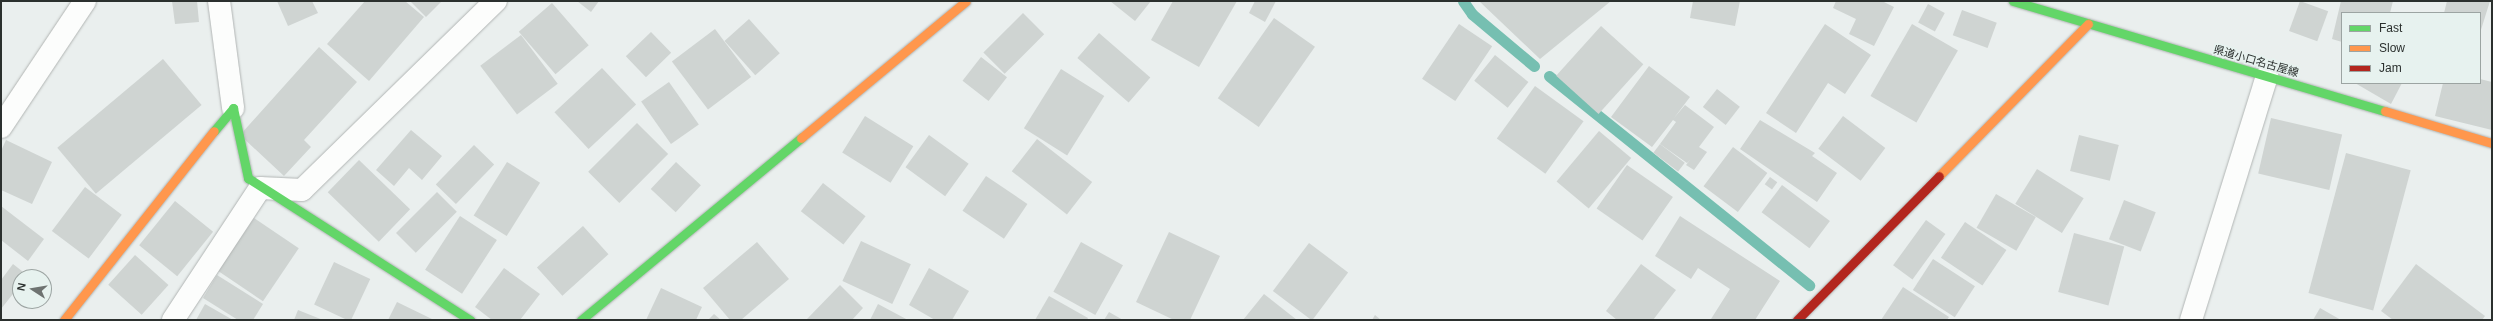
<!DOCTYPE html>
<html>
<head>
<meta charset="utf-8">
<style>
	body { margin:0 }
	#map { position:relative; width:2493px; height:321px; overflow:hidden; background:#eaefee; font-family:Arial,"Noto Sans JP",sans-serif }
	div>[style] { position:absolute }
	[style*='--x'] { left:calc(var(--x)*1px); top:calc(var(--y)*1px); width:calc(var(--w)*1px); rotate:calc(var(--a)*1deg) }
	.stream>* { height:11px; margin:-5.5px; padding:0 5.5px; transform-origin:5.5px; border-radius:5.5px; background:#76bfb1 }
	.building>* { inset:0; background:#cfd4d2; transform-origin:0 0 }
	.roads { filter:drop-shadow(0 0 1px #b1b5b4) drop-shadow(0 0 1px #b1b5b4) }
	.street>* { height:22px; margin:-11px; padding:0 11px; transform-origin:11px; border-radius:11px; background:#fcfdfc }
	.fast>* { height:9px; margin:-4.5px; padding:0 4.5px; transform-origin:4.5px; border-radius:4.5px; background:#63d668 }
	.slow>* { height:9px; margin:-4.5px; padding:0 4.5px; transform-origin:4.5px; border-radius:4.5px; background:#ff974d }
	.jam>* { height:9px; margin:-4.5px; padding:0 4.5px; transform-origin:4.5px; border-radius:4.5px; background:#b3261e }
	span { translate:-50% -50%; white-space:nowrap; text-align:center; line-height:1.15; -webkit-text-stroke:3.5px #e7f2ef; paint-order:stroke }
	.street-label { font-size:11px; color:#2b302e }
	.frame { position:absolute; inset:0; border:2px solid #2b302e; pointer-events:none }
	.legend { position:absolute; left:2341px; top:12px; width:140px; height:72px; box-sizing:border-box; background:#e7f2ef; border:1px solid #9ca4a2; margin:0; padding:5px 7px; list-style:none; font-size:12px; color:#2b302e }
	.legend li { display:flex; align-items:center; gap:8px; height:20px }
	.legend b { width:20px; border:1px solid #9ca4a2 }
	.north { position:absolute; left:12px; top:269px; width:40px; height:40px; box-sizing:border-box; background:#e7f2ef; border:1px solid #9ca4a2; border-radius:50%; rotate:282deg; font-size:11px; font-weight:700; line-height:16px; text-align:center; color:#2b302e }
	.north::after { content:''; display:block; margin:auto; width:14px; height:18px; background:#6e7371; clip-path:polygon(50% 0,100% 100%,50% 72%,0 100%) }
</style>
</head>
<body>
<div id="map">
	<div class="stream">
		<div style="--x:1463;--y:1;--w:16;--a:55"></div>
		<div style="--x:1472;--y:14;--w:81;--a:40"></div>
		<div style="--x:1549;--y:76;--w:334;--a:38.8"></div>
	</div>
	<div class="building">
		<div style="clip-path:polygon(172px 1px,197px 1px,199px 22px,175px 24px)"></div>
		<div style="clip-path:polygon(277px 1px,312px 1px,318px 13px,288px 26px)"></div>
		<div style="clip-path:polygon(365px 1px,405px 1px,424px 17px,369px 81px,327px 44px)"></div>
		<div style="clip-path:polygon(410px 1px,442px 1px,426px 17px)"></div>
		<div style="clip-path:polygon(577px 1px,599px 1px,591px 12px)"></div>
		<div style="clip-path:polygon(1110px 1px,1151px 1px,1135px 21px)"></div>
		<div style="clip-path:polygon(1173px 1px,1237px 1px,1199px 67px,1151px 40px)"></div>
		<div style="clip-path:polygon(1255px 1px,1276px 1px,1265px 22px,1249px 13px)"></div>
		<div style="clip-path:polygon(1479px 1px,1611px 1px,1540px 59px)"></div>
		<div style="clip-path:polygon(1693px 1px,1740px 1px,1735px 26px,1690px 18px)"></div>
		<div style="clip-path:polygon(1836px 1px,1882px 1px,1894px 7px,1874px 46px,1849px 34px,1856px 19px,1833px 8px)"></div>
		<div style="left:2300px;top:1px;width:30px;height:32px;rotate:20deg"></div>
		<div style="clip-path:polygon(2341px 1px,2393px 1px,2390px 13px,2342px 13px,2342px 42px,2332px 39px)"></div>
		<div style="clip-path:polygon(2447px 1px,2490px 1px,2480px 33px,2480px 13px,2444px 13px)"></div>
		<div style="left:552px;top:3px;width:56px;height:44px;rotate:49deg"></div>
		<div style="left:1928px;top:4px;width:19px;height:21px;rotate:28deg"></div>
		<div style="left:1962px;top:10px;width:37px;height:27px;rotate:20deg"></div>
		<div style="left:1023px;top:13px;width:30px;height:56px;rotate:45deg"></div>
		<div style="left:1274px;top:18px;width:50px;height:98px;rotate:35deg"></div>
		<div style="left:749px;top:19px;width:46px;height:33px;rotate:48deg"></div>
		<div style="left:1459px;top:24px;width:40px;height:66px;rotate:34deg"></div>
		<div style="clip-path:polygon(1825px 24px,1871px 55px,1845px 94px,1828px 83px,1796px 133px,1766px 113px)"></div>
		<div style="left:1912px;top:24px;width:53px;height:83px;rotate:30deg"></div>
		<div style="left:1601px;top:26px;width:57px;height:67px;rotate:42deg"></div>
		<div style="left:715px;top:29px;width:60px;height:54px;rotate:53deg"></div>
		<div style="left:651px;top:32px;width:29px;height:35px;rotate:46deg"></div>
		<div style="left:1099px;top:33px;width:68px;height:33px;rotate:41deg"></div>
		<div style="left:521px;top:35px;width:61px;height:51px;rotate:53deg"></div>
		<div style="clip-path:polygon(319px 47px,357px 82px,304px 140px,311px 147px,284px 176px,240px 135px)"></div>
		<div style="left:1495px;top:55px;width:43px;height:33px;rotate:39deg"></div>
		<div style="left:981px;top:57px;width:33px;height:30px;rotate:38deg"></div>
		<div style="left:163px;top:59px;width:60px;height:138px;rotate:50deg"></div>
		<div style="clip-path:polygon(1649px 66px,1690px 97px,1674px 118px,1685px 105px,1714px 127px,1699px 147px,1707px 152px,1694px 170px,1686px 165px,1690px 160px,1687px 163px,1660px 144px,1676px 122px,1673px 120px,1652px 147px,1611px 117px)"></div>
		<div style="left:602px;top:68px;width:50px;height:65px;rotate:47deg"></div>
		<div style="left:1061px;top:69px;width:51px;height:70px;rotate:32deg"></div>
		<div style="clip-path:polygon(2480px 79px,2492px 82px,2492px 130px,2435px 116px,2443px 83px,2480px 83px)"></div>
		<div style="left:669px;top:82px;width:52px;height:34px;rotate:55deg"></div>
		<div style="clip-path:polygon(2355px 83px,2402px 83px,2391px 104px)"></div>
		<div style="left:1535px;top:86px;width:60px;height:65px;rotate:36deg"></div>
		<div style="left:1717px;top:89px;width:29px;height:23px;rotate:38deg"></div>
		<div style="left:865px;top:116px;width:57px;height:43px;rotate:32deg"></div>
		<div style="left:1843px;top:116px;width:53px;height:41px;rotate:37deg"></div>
		<div style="left:2271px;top:118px;width:73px;height:57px;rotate:13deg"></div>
		<div style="clip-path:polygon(1760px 120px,1815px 153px,1812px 156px,1837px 173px,1817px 202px,1740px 149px)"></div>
		<div style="left:637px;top:123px;width:44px;height:69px;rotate:45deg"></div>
		<div style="clip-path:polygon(411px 130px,442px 156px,422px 180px,409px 168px,394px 186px,376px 170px)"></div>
		<div style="left:1599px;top:131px;width:42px;height:66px;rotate:40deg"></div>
		<div style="left:929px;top:135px;width:49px;height:40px;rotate:36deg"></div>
		<div style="left:2079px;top:135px;width:41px;height:37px;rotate:14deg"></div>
		<div style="left:1037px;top:139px;width:70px;height:41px;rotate:38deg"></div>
		<div style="clip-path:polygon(6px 140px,52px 162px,32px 204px,1px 190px,1px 151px)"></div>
		<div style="left:1660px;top:144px;width:31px;height:11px;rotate:37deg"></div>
		<div style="left:474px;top:145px;width:28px;height:55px;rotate:44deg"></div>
		<div style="left:1733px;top:147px;width:43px;height:49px;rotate:37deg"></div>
		<div style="left:2346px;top:153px;width:67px;height:145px;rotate:15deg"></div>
		<div style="left:359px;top:160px;width:71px;height:45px;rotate:44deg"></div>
		<div style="left:507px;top:162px;width:39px;height:63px;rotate:32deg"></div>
		<div style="left:676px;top:162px;width:34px;height:37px;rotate:43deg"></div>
		<div style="left:1627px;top:165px;width:56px;height:53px;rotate:35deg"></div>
		<div style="left:2037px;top:169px;width:55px;height:41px;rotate:32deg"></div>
		<div style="left:986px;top:176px;width:50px;height:42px;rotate:34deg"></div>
		<div style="left:1770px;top:177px;width:9px;height:9px;rotate:36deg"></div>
		<div style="left:823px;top:183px;width:54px;height:36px;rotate:38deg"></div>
		<div style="left:1782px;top:185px;width:60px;height:34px;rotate:37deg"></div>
		<div style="left:85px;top:187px;width:46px;height:55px;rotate:37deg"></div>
		<div style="left:437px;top:192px;width:28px;height:58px;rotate:45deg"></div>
		<div style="left:1996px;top:194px;width:46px;height:39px;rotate:30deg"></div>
		<div style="left:2124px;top:200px;width:34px;height:42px;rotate:21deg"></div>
		<div style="left:175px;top:201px;width:49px;height:57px;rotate:39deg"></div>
		<div style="clip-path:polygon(1px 206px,44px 239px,28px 261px,1px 240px)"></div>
		<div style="left:460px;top:216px;width:44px;height:64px;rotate:33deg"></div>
		<div style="clip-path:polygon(1680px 216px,1780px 281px,1755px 320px,1711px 319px,1730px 289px,1698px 268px,1691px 279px,1655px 256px)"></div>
		<div style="left:254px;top:218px;width:54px;height:64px;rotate:34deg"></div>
		<div style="left:1926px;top:220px;width:24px;height:56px;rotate:36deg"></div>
		<div style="left:1965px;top:222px;width:50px;height:43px;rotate:34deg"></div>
		<div style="left:583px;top:226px;width:38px;height:62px;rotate:48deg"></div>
		<div style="clip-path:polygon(1169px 232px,1220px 256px,1190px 320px,1174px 320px,1136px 302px)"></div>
		<div style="left:2074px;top:233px;width:52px;height:61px;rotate:15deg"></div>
		<div style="left:861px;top:241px;width:55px;height:44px;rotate:25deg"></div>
		<div style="clip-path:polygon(757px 242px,789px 279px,741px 320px,730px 320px,703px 288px)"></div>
		<div style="left:1081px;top:242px;width:48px;height:57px;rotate:29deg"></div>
		<div style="left:1309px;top:243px;width:49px;height:60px;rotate:37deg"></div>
		<div style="left:135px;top:255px;width:45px;height:40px;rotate:42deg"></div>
		<div style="left:1933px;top:259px;width:50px;height:37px;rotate:33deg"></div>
		<div style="left:334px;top:262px;width:40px;height:47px;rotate:25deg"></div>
		<div style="clip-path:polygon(13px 264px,27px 275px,20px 277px,20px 285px,1px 309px,1px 280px)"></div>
		<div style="clip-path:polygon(1641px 264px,1676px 290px,1653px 320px,1617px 320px,1606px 311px)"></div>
		<div style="clip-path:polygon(2416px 264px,2485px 316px,2482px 320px,2393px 320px,2381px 311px)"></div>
		<div style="clip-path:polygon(504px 268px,540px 294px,520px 320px,492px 320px,475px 307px)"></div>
		<div style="clip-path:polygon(929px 268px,969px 291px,952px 320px,935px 320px,909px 305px)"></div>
		<div style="clip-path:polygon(217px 275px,263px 304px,253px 320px,238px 320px,203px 298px)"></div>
		<div style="clip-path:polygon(840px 285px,863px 308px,852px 320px,806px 320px)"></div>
		<div style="clip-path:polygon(1903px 287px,1949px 317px,1947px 320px,1881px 320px)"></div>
		<div style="clip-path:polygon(661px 288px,702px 307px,696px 320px,646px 320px)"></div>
		<div style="clip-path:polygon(1264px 294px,1297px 320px,1243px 320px)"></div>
		<div style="clip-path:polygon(1049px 296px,1088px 318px,1087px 320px,1035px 320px)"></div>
		<div style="clip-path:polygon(397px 302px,434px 320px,388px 320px)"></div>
		<div style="clip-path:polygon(205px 304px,233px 320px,196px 320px)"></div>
		<div style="clip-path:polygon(878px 304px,908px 320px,870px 320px)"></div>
		<div style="clip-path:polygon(2320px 308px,2341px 320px,2313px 320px)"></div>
		<div style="clip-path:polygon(298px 310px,323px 320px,294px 320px)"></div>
		<div style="clip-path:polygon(1109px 312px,1123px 320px,1104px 320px)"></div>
		<div style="clip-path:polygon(714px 314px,721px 320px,708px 320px)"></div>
		<div style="clip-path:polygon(1375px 315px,1381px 320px,1372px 320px)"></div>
	</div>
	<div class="roads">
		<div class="street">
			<div style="--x:219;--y:1;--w:108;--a:82.5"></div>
			<div style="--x:1;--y:127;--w:151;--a:-56.3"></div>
			<div style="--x:173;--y:320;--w:158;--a:-56.6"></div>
			<div style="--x:260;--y:188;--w:42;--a:2.7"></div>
			<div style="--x:302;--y:190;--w:271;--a:-44.3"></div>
			<div style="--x:2191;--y:320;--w:256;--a:-72.7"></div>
		</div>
		<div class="fast">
			<div style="--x:2013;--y:1;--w:388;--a:16.5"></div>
			<div style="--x:214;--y:131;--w:30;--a:-50"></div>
			<div style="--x:233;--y:108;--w:72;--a:77.9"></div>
			<div style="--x:248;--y:178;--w:264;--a:32.6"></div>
			<div style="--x:581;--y:320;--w:286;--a:-39.6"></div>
		</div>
		<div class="slow">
			<div style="--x:2385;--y:111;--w:112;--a:16.7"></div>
			<div style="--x:801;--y:138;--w:214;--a:-39.7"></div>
			<div style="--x:1939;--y:176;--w:213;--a:-45.6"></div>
			<div style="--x:64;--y:320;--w:241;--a:-51.6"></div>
		</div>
		<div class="jam">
			<div style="--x:1797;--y:320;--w:202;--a:-45.4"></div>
		</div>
	</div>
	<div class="street-label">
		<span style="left:2256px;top:61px;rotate:16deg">県道小口名古屋線</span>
	</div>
	<div class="frame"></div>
	<ul class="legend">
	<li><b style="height:5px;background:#63d668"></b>Fast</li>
	<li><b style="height:5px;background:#ff974d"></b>Slow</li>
	<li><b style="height:5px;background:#b3261e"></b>Jam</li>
	</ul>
	<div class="north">N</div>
</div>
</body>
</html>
